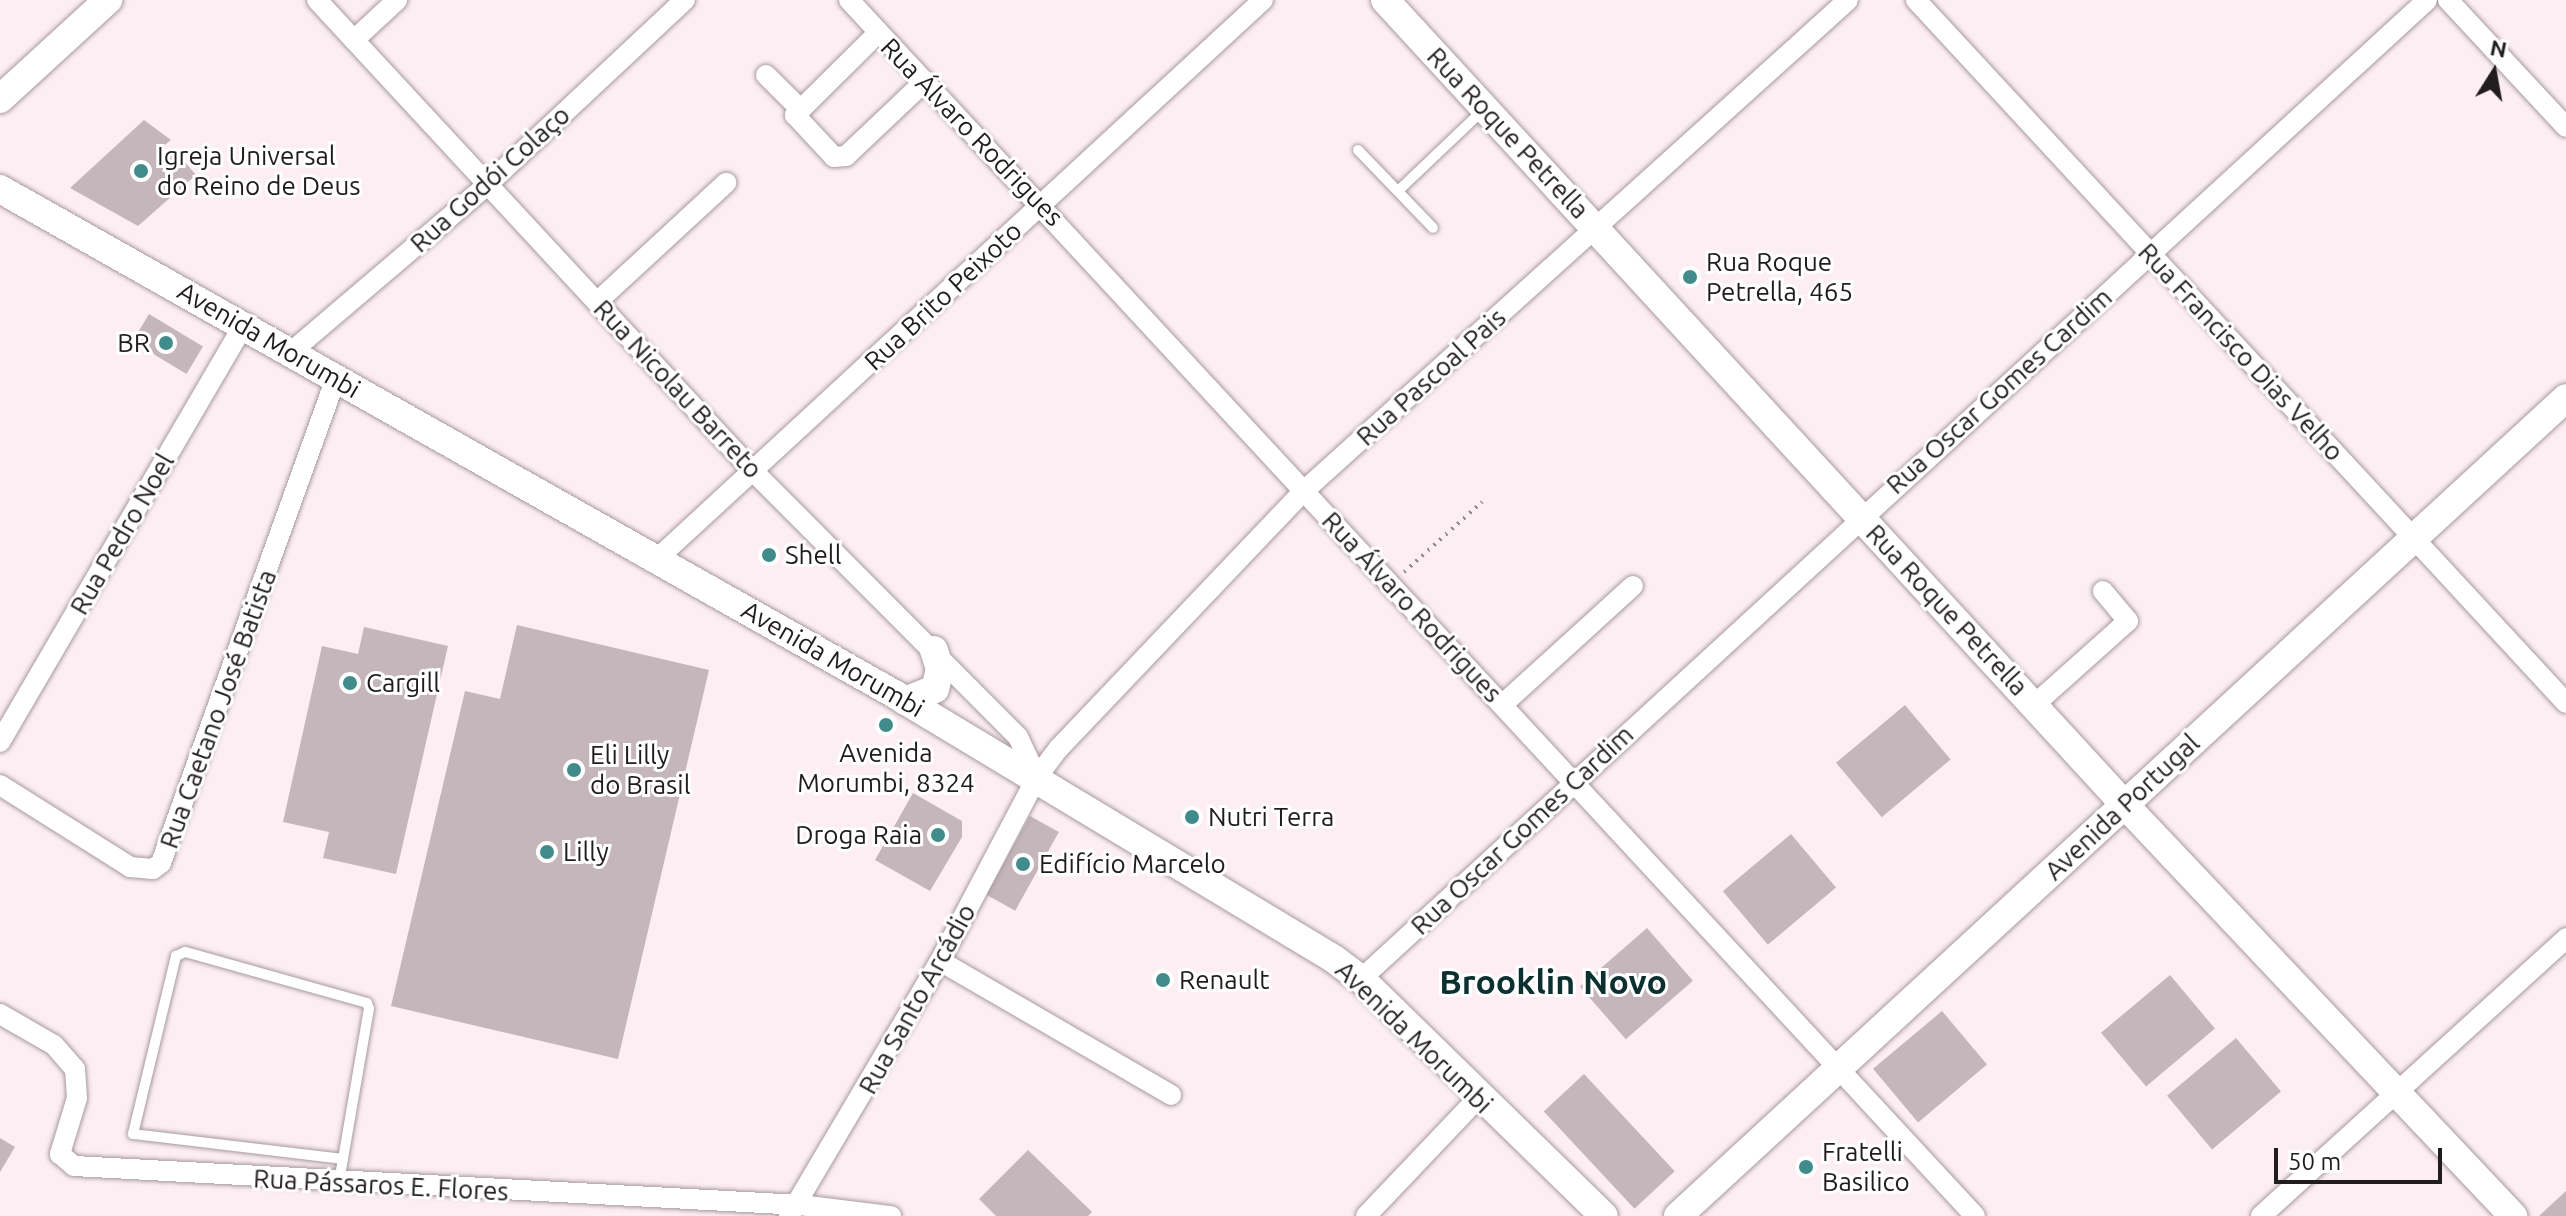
<!DOCTYPE html>
<html>
<head>
<meta charset="utf-8">
<style>
	body { margin:0 }
	#map { position:relative; width:2566px; height:1216px; overflow:hidden; background:#fceef2; font-family:Ubuntu,sans-serif }
	div>[style] { position:absolute }
	[style*='--x'] { left:calc(var(--x)*1px); top:calc(var(--y)*1px); width:calc(var(--w)*1px); rotate:calc(var(--a)*1deg) }
	.building>* { inset:0; background:#c4b6bb; transform-origin:0 0 }
	.path>* { height:4px; margin-top:-2px; transform-origin:0; background:repeating-linear-gradient(90deg,#93898b 0 2px,transparent 0 8px) }
	.roads { filter:drop-shadow(0 0 2px #a79a9e) drop-shadow(0 0 2px #a79a9e) }
	.lane>* { height:10px; margin:-5px; padding:0 5px; transform-origin:5px; border-radius:5px; background:#fff }
	.street>* { height:20px; margin:-10px; padding:0 10px; transform-origin:10px; border-radius:10px; background:#fff }
	.secondary>* { height:28px; margin:-14px; padding:0 14px; transform-origin:14px; border-radius:14px; background:#fff }
	.dots>* { width:22px; height:22px; translate:-50% -50%; box-sizing:border-box; border:4px solid #fff; border-radius:50% }
	span { translate:-50% -50%; white-space:nowrap; text-align:center; line-height:1.15; -webkit-text-stroke:6px #fff; paint-order:stroke }
	.street-label { font-size:26px; color:#211c1d }
	.poi-label { font-size:26px; color:#211c1d }
	.left { translate:0 -50%; text-align:left }
	.right { translate:-100% -50%; text-align:right }
	.district-label { font-size:34px; color:#0c2f30; font-weight:700 }
	.north { position:absolute; left:2454px; top:32px; width:80px; height:80px; -webkit-text-stroke:6px #fff; paint-order:stroke; rotate:11deg; font-size:22px; font-weight:700; line-height:32px; text-align:center; color:#211c1d }
	.north::after { content:''; display:block; margin:auto; width:28px; height:36px; background:#211c1d; clip-path:polygon(50% 0,100% 100%,50% 72%,0 100%) }
	.scale { position:absolute; left:2274px; top:1148px; width:168px; height:36px; box-sizing:border-box; border:4px solid #211c1d; border-top:0; padding-left:10px; font-size:24px; line-height:28px; white-space:nowrap; color:#211c1d; -webkit-text-stroke:6px #fff; paint-order:stroke }
</style>
</head>
<body>
<div id="map">
	<div class="building">
		<div style="clip-path:polygon(144px 120px,171px 140px,161px 148px,167px 155px,176px 152px,196px 175px,138px 226px,70px 188px)"></div>
		<div style="left:149px;top:314px;width:63px;height:32px;rotate:31deg"></div>
		<div style="clip-path:polygon(517px 625px,709px 670px,618px 1059px,391px 1006px,465px 691px,500px 699px)"></div>
		<div style="clip-path:polygon(364px 627px,448px 646px,396px 874px,323px 858px,329px 832px,283px 822px,322px 646px,358px 654px)"></div>
		<div style="left:1905px;top:705px;width:71px;height:90px;rotate:50deg"></div>
		<div style="clip-path:polygon(913px 793px,962px 821px,962px 837px,930px 891px,875px 860px)"></div>
		<div style="left:1030px;top:816px;width:33px;height:90px;rotate:29deg"></div>
		<div style="left:1791px;top:834px;width:70px;height:89px;rotate:50deg"></div>
		<div style="left:1647px;top:928px;width:70px;height:89px;rotate:49deg"></div>
		<div style="left:2170px;top:975px;width:70px;height:90px;rotate:50deg"></div>
		<div style="left:1942px;top:1011px;width:70px;height:90px;rotate:50deg"></div>
		<div style="left:2236px;top:1038px;width:70px;height:90px;rotate:50deg"></div>
		<div style="left:1584px;top:1074px;width:133px;height:55px;rotate:47deg"></div>
		<div style="clip-path:polygon(0 1138px,15px 1147px,0 1172px)"></div>
		<div style="clip-path:polygon(1028px 1150px,1092px 1212px,1088px 1216px,996px 1216px,979px 1199px)"></div>
		<div style="clip-path:polygon(2566px 1191px,2566px 1216px,2539px 1216px)"></div>
	</div>
	<div class="path">
		<div style="--x:1404;--y:572;--w:105;--a:-41.9"></div>
	</div>
	<div class="roads">
		<div class="lane">
			<div style="--x:1358;--y:150;--w:108;--a:46.1"></div>
			<div style="--x:1399;--y:190;--w:116;--a:-43.6"></div>
			<div style="--x:339;--y:1182;--w:176;--a:-80.2"></div>
			<div style="--x:369;--y:1009;--w:6;--a:-108"></div>
			<div style="--x:367;--y:1003;--w:189;--a:-164.3"></div>
			<div style="--x:185;--y:952;--w:10;--a:156"></div>
			<div style="--x:176;--y:956;--w:183;--a:103.6"></div>
			<div style="--x:133;--y:1134;--w:211;--a:6.8"></div>
		</div>
		<div class="street">
			<div style="--x:317;--y:0;--w:643;--a:47.21"></div>
			<div style="--x:754;--y:472;--w:374;--a:45.1"></div>
			<div style="--x:1018;--y:737;--w:44;--a:64.6"></div>
			<div style="--x:849;--y:0;--w:1657;--a:47.2"></div>
			<div style="--x:1916;--y:0;--w:957;--a:47.24"></div>
			<div style="--x:2448;--y:0;--w:173;--a:47.1"></div>
			<div style="--x:878;--y:33;--w:117;--a:135.3"></div>
			<div style="--x:795;--y:115;--w:57;--a:47.1"></div>
			<div style="--x:834;--y:157;--w:12;--a:-5"></div>
			<div style="--x:846;--y:156;--w:109;--a:-43.5"></div>
			<div style="--x:354;--y:40;--w:59;--a:-42.9"></div>
			<div style="--x:766;--y:75;--w:48;--a:45"></div>
			<div style="--x:597;--y:302;--w:176;--a:-42.7"></div>
			<div style="--x:291;--y:352;--w:257;--a:-40.4"></div>
			<div style="--x:487;--y:185;--w:271;--a:-43.1"></div>
			<div style="--x:658;--y:558;--w:823;--a:-42.69"></div>
			<div style="--x:1502;--y:705;--w:177;--a:-42.3"></div>
			<div style="--x:2034;--y:705;--w:126;--a:-41.8"></div>
			<div style="--x:2128;--y:621;--w:39;--a:-130"></div>
			<div style="--x:0;--y:742;--w:483;--a:-59.7"></div>
			<div style="--x:0;--y:785;--w:154;--a:32.2"></div>
			<div style="--x:130;--y:867;--w:23;--a:5"></div>
			<div style="--x:153;--y:869;--w:10;--a:-37"></div>
			<div style="--x:161;--y:863;--w:516;--a:-70.16"></div>
			<div style="--x:940;--y:961;--w:267;--a:30.1"></div>
			<div style="--x:1361;--y:979;--w:1447;--a:-42.56"></div>
			<div style="--x:0;--y:1014;--w:62;--a:29.9"></div>
			<div style="--x:54;--y:1045;--w:32;--a:49"></div>
			<div style="--x:75;--y:1069;--w:29;--a:86"></div>
			<div style="--x:77;--y:1098;--w:59;--a:106.9"></div>
			<div style="--x:60;--y:1154;--w:18;--a:41"></div>
			<div style="--x:74;--y:1166;--w:727;--a:3.07"></div>
			<div style="--x:800;--y:1205;--w:92;--a:6.9"></div>
			<div style="--x:789;--y:1216;--w:296;--a:-59.4"></div>
			<div style="--x:940;--y:961;--w:208;--a:-62.2"></div>
			<div style="--x:1037;--y:777;--w:36;--a:-53"></div>
			<div style="--x:1059;--y:748;--w:356;--a:-46.4"></div>
			<div style="--x:1305;--y:490;--w:731;--a:-42.06"></div>
			<div style="--x:1366;--y:1216;--w:163;--a:-46.5"></div>
			<div style="--x:2261;--y:1216;--w:413;--a:-42.3"></div>
		</div>
		<div class="secondary">
			<div style="--x:1385;--y:0;--w:1092;--a:47.41"></div>
			<div style="--x:2124;--y:804;--w:567;--a:46.64"></div>
			<div style="--x:0;--y:99;--w:147;--a:-42.5"></div>
			<div style="--x:0;--y:189;--w:1029;--a:29.45"></div>
			<div style="--x:896;--y:695;--w:511;--a:31.08"></div>
			<div style="--x:1334;--y:959;--w:34;--a:37"></div>
			<div style="--x:1361;--y:979;--w:339;--a:44.3"></div>
			<div style="--x:905;--y:701;--w:32;--a:-22"></div>
			<div style="--x:935;--y:689;--w:21;--a:-76"></div>
			<div style="--x:940;--y:669;--w:20;--a:-108"></div>
			<div style="--x:1678;--y:1216;--w:1207;--a:-42.65"></div>
		</div>
	</div>
	<div class="dots">
		<div style="left:141px;top:171px;background:#428b8c"></div>
		<div style="left:1690px;top:277px;background:#428b8c"></div>
		<div style="left:166px;top:343px;background:#428b8c"></div>
		<div style="left:769px;top:555px;background:#428b8c"></div>
		<div style="left:350px;top:683px;background:#428b8c"></div>
		<div style="left:886px;top:725px;background:#428b8c"></div>
		<div style="left:574px;top:770px;background:#428b8c"></div>
		<div style="left:1192px;top:817px;background:#428b8c"></div>
		<div style="left:938px;top:835px;background:#428b8c"></div>
		<div style="left:547px;top:852px;background:#428b8c"></div>
		<div style="left:1023px;top:864px;background:#428b8c"></div>
		<div style="left:1163px;top:980px;background:#428b8c"></div>
		<div style="left:1806px;top:1167px;background:#428b8c"></div>
	</div>
	<div class="street-label">
		<span style="left:972px;top:132px;rotate:46deg">Rua Álvaro Rodrigues</span>
		<span style="left:1508px;top:133px;rotate:47deg">Rua Roque Petrella</span>
		<span style="left:490px;top:179px;rotate:-42deg">Rua Godói Colaço</span>
		<span style="left:943px;top:296px;rotate:-43deg">Rua Brito Peixoto</span>
		<span style="left:269px;top:340px;rotate:30deg">Avenida Morumbi</span>
		<span style="left:2241px;top:352px;rotate:47deg">Rua Francisco Dias Velho</span>
		<span style="left:1431px;top:377px;rotate:-42deg">Rua Pascoal Pais</span>
		<span style="left:678px;top:389px;rotate:47deg">Rua Nicolau Barreto</span>
		<span style="left:1999px;top:391px;rotate:-42deg">Rua Oscar Gomes Cardim</span>
		<span style="left:122px;top:534px;rotate:-60deg">Rua Pedro Noel</span>
		<span style="left:1412px;top:607px;rotate:47deg">Rua Álvaro Rodrigues</span>
		<span style="left:1947px;top:610px;rotate:47deg">Rua Roque Petrella</span>
		<span style="left:833px;top:659px;rotate:30deg">Avenida Morumbi</span>
		<span style="left:218px;top:709px;rotate:-70deg">Rua Caetano José Batista</span>
		<span style="left:2122px;top:807px;rotate:-43deg">Avenida Portugal</span>
		<span style="left:1522px;top:830px;rotate:-43deg">Rua Oscar Gomes Cardim</span>
		<span style="left:917px;top:999px;rotate:-61deg">Rua Santo Arcádio</span>
		<span style="left:1414px;top:1037px;rotate:44deg">Avenida Morumbi</span>
		<span style="left:381px;top:1185px;rotate:3deg">Rua Pássaros E. Flores</span>
	</div>
	<div class="poi-label">
		<span class="left" style="left:157px;top:171px">Igreja Universal<br>do Reino de Deus</span>
		<span class="left" style="left:1706px;top:277px">Rua Roque<br>Petrella, 465</span>
		<span class="right" style="left:150px;top:343px">BR</span>
		<span class="left" style="left:785px;top:555px">Shell</span>
		<span class="left" style="left:366px;top:683px">Cargill</span>
		<span style="left:886px;top:768px">Avenida<br>Morumbi, 8324</span>
		<span class="left" style="left:590px;top:770px">Eli Lilly<br>do Brasil</span>
		<span class="left" style="left:1208px;top:817px">Nutri Terra</span>
		<span class="right" style="left:922px;top:835px">Droga Raia</span>
		<span class="left" style="left:563px;top:852px">Lilly</span>
		<span class="left" style="left:1039px;top:864px">Edifício Marcelo</span>
		<span class="left" style="left:1179px;top:980px">Renault</span>
		<span class="left" style="left:1822px;top:1167px">Fratelli<br>Basilico</span>
	</div>
	<div class="district-label">
		<span style="left:1553px;top:982px">Brooklin Novo</span>
	</div>
	<div class="north">N</div>
	<div class="scale">50 m</div>
</div>
</body>
</html>
